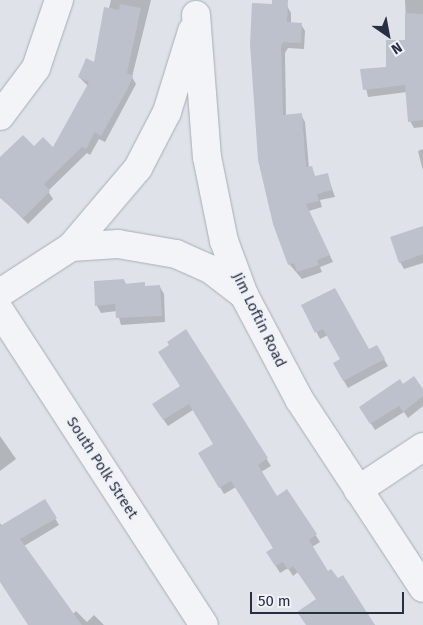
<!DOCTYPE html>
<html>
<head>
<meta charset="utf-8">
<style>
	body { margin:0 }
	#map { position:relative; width:423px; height:625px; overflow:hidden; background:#dfe3e9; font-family:"Fira Sans",sans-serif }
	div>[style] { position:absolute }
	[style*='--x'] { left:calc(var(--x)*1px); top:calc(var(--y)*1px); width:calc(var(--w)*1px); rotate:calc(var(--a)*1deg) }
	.shadow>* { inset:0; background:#0003 }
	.building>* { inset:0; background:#bcc1cc }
	.roads { filter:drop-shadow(0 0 1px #a8adb7) drop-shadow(0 0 1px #a8adb7) }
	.minor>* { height:28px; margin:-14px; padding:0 14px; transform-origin:14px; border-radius:14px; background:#f2f4f7 }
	span { translate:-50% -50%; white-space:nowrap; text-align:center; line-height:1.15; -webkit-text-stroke:5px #eff2f7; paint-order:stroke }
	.street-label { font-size:15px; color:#272f41 }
	.north { position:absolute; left:363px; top:10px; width:50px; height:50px; -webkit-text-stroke:4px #eff2f7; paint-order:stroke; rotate:147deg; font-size:14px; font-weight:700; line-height:20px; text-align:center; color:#272f41 }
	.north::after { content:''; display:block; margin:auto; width:18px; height:22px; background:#272f41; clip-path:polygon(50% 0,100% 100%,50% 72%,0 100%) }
	.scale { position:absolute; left:250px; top:592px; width:154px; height:22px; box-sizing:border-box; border:2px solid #272f41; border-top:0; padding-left:6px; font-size:15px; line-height:18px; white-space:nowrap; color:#272f41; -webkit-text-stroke:4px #eff2f7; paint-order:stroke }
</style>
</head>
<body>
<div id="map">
	<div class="shadow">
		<div style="clip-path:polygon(111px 0,151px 0,132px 77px,136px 84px,105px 142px,99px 139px,90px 155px,87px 153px,48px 191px,53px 199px,28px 224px,0 196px,0 160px,34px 148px,53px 149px,88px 86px,79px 77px,95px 64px)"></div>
		<div style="clip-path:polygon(405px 0,423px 0,423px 127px,414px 128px,410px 121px,407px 92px,368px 97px,362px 70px,387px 68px,407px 42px)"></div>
		<div style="clip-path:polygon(287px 6px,291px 13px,291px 23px,301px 24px,305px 31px,304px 49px,288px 48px,285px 53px,286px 116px,301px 115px,305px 122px,309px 168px,316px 177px,327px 174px,335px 197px,320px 200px,322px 207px,309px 211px,333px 262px,320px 267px,322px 272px,302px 279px,290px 265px,274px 223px,259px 160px)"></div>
		<div style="clip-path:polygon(423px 149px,423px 171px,418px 151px)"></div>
		<div style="clip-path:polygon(423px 227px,423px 263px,404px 269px,400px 262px)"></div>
		<div style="clip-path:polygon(124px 280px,126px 285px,160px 287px,164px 294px,165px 322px,121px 325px,117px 311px,101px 313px,97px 306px)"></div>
		<div style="clip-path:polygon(303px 305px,368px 351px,376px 346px,388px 366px,348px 388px,334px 364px,342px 360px,328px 335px,320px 339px)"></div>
		<div style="clip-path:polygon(186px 331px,271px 466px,261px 472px,276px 497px,287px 491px,320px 542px,312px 547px,328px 573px,375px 625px,307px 625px,317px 600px,298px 572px,293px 576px,288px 568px,280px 573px,268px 553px,274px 549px,236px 487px,224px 494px,200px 453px,215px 444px,193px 410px,168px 426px,158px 412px,181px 386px)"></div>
		<div style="clip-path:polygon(423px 391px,423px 406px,408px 418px,404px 412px,375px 430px,365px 414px)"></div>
		<div style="clip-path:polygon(0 436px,16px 459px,0 471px)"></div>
		<div style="clip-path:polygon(45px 501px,59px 525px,24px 546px,73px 614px,76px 611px,87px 622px,94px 615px,104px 625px,31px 625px,0 578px,0 523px,2px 526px)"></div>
	</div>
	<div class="building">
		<div style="clip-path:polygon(272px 0,288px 0,287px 22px,302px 23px,301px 43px,284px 42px,281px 46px,283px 115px,302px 113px,306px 167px,312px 166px,315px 176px,328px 173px,332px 190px,317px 194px,319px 201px,306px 204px,330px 255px,317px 260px,319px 265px,297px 272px,294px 263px,288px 265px,273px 224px,258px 160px,250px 44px,252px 3px,272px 4px)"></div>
		<div style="clip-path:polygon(120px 4px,141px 8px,127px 73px,133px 76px,128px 88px,101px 136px,95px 132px,86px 149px,82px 147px,44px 184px,50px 191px,23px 218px,0 198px,0 157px,23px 135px,34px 146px,43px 137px,53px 147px,89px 82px,78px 77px,86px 58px,94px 62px,104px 7px,119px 10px)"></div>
		<div style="clip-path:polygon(405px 13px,423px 14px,423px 120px,408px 122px,405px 85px,363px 90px,360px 69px,386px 67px,386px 40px,405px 40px)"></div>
		<div style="clip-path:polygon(423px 226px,423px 254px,399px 263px,390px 237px)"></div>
		<div style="clip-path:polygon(124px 279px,124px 284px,145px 282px,145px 286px,160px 285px,162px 316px,116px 318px,115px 304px,95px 306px,94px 281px)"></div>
		<div style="clip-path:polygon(335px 288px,369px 349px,377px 345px,385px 359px,343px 381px,333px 363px,340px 359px,323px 329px,315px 333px,301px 305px)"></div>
		<div style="clip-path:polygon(186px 329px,268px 458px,258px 465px,277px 496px,287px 489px,317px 534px,309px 540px,328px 571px,331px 569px,338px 578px,343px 575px,375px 625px,306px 625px,297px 612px,316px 599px,293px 566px,288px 570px,283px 562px,275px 566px,266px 552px,273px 548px,231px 481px,219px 488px,198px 453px,213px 444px,189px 404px,163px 420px,152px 404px,180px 386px,158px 352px,169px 345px,167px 342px)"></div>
		<div style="clip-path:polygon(414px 376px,423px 389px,423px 396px,403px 412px,399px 406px,370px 424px,359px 407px,400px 379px,403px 384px)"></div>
		<div style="clip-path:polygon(45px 499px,57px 518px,20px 539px,82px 625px,28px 625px,0 582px,0 526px)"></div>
	</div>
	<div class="roads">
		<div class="minor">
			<div style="--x:196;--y:15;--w:142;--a:85.6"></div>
			<div style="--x:207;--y:157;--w:86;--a:78.6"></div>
			<div style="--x:224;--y:241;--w:58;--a:69.7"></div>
			<div style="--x:244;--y:295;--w:118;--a:62.1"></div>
			<div style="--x:299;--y:399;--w:226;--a:56.7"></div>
			<div style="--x:0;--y:116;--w:60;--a:-53.1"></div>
			<div style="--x:36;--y:68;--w:72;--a:-71.3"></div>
			<div style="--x:71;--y:247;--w:47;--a:-3.7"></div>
			<div style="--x:118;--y:244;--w:59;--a:9.8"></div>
			<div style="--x:176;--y:254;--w:37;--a:24"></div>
			<div style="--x:210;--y:269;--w:43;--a:37.4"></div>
			<div style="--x:0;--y:293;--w:85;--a:-32.9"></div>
			<div style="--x:71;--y:247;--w:104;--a:-49.7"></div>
			<div style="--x:138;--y:168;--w:63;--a:-62.6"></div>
			<div style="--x:167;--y:112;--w:85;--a:-72.8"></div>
			<div style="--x:0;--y:311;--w:374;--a:57"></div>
			<div style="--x:358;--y:490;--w:78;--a:-33.5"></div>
		</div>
	</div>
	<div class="street-label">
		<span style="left:259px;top:320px;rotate:64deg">Jim Loftin Road</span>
		<span style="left:102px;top:468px;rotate:57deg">South Polk Street</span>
	</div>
	<div class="north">N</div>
	<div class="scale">50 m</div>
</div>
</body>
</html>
